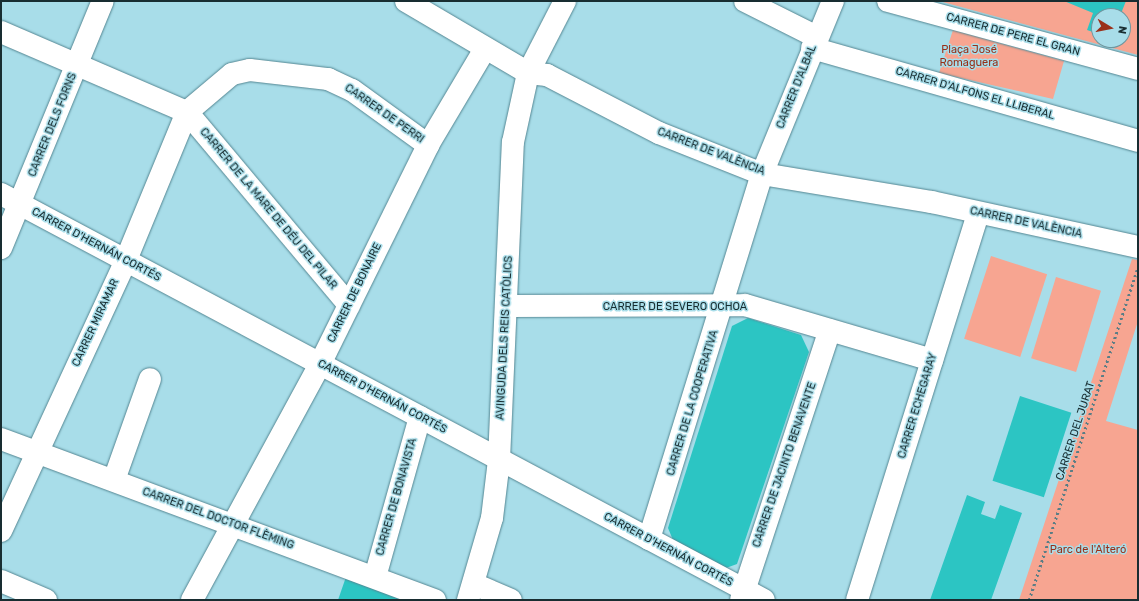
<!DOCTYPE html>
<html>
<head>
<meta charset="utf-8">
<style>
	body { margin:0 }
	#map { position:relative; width:1139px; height:601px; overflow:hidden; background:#a8dde9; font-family:Rubik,sans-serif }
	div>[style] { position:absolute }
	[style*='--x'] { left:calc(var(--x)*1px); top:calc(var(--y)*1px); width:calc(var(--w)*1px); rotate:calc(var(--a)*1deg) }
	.green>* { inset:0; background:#f7a591; transform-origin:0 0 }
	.building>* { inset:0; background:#2cc5c3; transform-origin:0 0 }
	.path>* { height:2.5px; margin-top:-1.25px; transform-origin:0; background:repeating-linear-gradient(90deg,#5a7d85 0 2px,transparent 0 5px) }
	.roads { filter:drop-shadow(0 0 1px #548692) drop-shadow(0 0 1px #548692) }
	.minor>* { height:22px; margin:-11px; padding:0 11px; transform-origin:11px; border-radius:11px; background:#fff }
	span { translate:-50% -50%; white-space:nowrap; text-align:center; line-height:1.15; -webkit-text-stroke:3px #a8dde9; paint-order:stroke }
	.street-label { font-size:11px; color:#182d31 }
	.park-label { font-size:11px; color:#982f18 }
	.frame { position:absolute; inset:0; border:2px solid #182d31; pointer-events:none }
	.north { position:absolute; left:1091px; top:8px; width:40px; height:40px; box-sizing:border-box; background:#a8dde9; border:1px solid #6e979f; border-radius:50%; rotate:100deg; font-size:11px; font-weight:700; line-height:16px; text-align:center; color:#182d31 }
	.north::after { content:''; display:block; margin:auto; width:14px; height:18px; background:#9a311a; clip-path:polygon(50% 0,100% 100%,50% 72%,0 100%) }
</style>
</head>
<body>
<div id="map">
	<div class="green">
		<div style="clip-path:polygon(evenodd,939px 1px,1138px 1px,1138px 55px,939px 1px,1099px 16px,1123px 16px,1123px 40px,1099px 40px,1099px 16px)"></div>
		<div style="clip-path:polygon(953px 30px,1064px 61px,1053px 99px,939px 73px)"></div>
		<div style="left:991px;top:256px;width:59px;height:87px;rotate:18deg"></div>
		<div style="clip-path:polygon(1132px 259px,1138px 260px,1138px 321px,1106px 421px,1138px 430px,1138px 600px,1019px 600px)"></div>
		<div style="left:1056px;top:277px;width:47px;height:85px;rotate:17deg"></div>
	</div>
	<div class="building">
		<div style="clip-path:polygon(1064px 1px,1126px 1px,1120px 16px,1099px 16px,1099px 34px,1087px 30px,1093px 13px)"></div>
		<div style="clip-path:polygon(748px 318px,801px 335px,809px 352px,737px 564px,726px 568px,673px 540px,668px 528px,732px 326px)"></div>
		<div style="left:1020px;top:396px;width:54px;height:89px;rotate:18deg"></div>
		<div style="clip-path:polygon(967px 495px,985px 502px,981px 514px,995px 519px,1000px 505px,1022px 513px,991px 600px,930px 600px)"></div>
		<div style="clip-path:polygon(347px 574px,417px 600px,338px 600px)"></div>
	</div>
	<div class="path">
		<div style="--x:1029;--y:600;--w:350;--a:-71.9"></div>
	</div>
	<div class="roads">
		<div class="minor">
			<div style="--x:406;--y:1;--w:142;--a:30.5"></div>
			<div style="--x:528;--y:73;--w:19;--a:6"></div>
			<div style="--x:547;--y:75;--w:126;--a:27.4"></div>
			<div style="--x:659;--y:133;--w:111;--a:21.7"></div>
			<div style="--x:762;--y:174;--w:172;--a:9.4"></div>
			<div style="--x:932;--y:202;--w:211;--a:12.3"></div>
			<div style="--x:745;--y:1;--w:80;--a:26.6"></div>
			<div style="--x:888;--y:1;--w:259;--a:15.2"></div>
			<div style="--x:1;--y:32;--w:202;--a:23.3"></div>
			<div style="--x:187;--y:112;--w:252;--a:50"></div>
			<div style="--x:812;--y:48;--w:339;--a:15.9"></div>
			<div style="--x:1;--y:194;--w:864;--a:28.02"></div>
			<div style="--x:1;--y:248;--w:267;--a:-67.6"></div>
			<div style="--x:507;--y:306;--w:238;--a:-0.2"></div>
			<div style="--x:745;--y:305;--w:195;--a:16.4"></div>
			<div style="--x:1;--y:439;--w:463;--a:20.4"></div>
			<div style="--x:114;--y:480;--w:107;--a:-70.4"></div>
			<div style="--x:1;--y:531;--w:298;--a:-65.2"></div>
			<div style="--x:126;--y:260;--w:160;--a:-67.6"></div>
			<div style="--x:187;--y:112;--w:59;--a:-40.2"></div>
			<div style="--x:232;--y:74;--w:18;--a:-13"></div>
			<div style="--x:250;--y:70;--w:79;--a:6.6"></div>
			<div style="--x:328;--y:79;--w:26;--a:25"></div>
			<div style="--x:352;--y:90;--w:94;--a:35.9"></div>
			<div style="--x:649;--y:539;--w:382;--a:-72.8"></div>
			<div style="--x:762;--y:174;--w:187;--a:-67.7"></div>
			<div style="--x:375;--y:577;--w:166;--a:-74.3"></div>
			<div style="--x:1;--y:581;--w:49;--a:22.9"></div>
			<div style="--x:474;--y:584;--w:40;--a:23.4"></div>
			<div style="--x:192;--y:600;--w:268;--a:-61.5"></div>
			<div style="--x:320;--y:364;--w:244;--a:-63.7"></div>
			<div style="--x:428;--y:145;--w:112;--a:-59.3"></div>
			<div style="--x:468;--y:600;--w:85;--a:-73.7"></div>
			<div style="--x:492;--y:518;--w:58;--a:-83.1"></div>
			<div style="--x:499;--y:460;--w:318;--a:-87.5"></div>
			<div style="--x:513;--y:142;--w:71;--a:-77.7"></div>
			<div style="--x:528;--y:73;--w:81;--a:-62.8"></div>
			<div style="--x:741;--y:600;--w:284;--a:-71.8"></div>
			<div style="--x:857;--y:600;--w:405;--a:-72.6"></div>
		</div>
	</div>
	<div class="street-label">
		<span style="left:1013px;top:35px;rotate:15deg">CARRER DE PERE EL GRAN</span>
		<span style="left:797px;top:87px;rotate:-68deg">CARRER D'ALBAL</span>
		<span style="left:975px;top:94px;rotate:16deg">CARRER D'ALFONS EL LLIBERAL</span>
		<span style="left:384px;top:114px;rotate:35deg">CARRER DE PERRI</span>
		<span style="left:53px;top:125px;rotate:-68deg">CARRER DELS FORNS</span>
		<span style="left:711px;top:152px;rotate:21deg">CARRER DE VALÈNCIA</span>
		<span style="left:268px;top:209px;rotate:50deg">CARRER DE LA MARE DE DÉU DEL PILAR</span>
		<span style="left:1026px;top:223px;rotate:12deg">CARRER DE VALÈNCIA</span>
		<span style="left:96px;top:245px;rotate:28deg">CARRER D'HERNÁN CORTÉS</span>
		<span style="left:355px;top:293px;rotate:-64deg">CARRER DE BONAIRE</span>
		<span style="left:675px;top:307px">CARRER DE SEVERO OCHOA</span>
		<span style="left:96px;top:323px;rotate:-65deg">CARRER MIRAMAR</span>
		<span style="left:505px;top:338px;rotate:-87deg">AVINGUDA DELS REIS CATÒLICS</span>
		<span style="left:382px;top:397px;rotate:28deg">CARRER D'HERNÁN CORTÉS</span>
		<span style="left:693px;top:403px;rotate:-73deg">CARRER DE LA COOPERATIVA</span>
		<span style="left:918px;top:406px;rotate:-73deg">CARRER ECHEGARAY</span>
		<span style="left:1076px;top:431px;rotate:-72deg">CARRER DEL JURAT</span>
		<span style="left:785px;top:465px;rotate:-71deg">CARRER DE JACINTO BENAVENTE</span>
		<span style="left:397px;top:497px;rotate:-74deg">CARRER DE BONAVISTA</span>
		<span style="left:218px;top:519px;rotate:20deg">CARRER DEL DOCTOR FLÈMING</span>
		<span style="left:668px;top:550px;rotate:28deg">CARRER D'HERNÁN CORTÉS</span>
	</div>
	<div class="park-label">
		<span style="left:969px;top:57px">Plaça José<br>Romaguera</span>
		<span style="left:1088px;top:550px">Parc de l'Alteró</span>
	</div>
	<div class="frame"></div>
	<div class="north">N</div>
</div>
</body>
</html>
